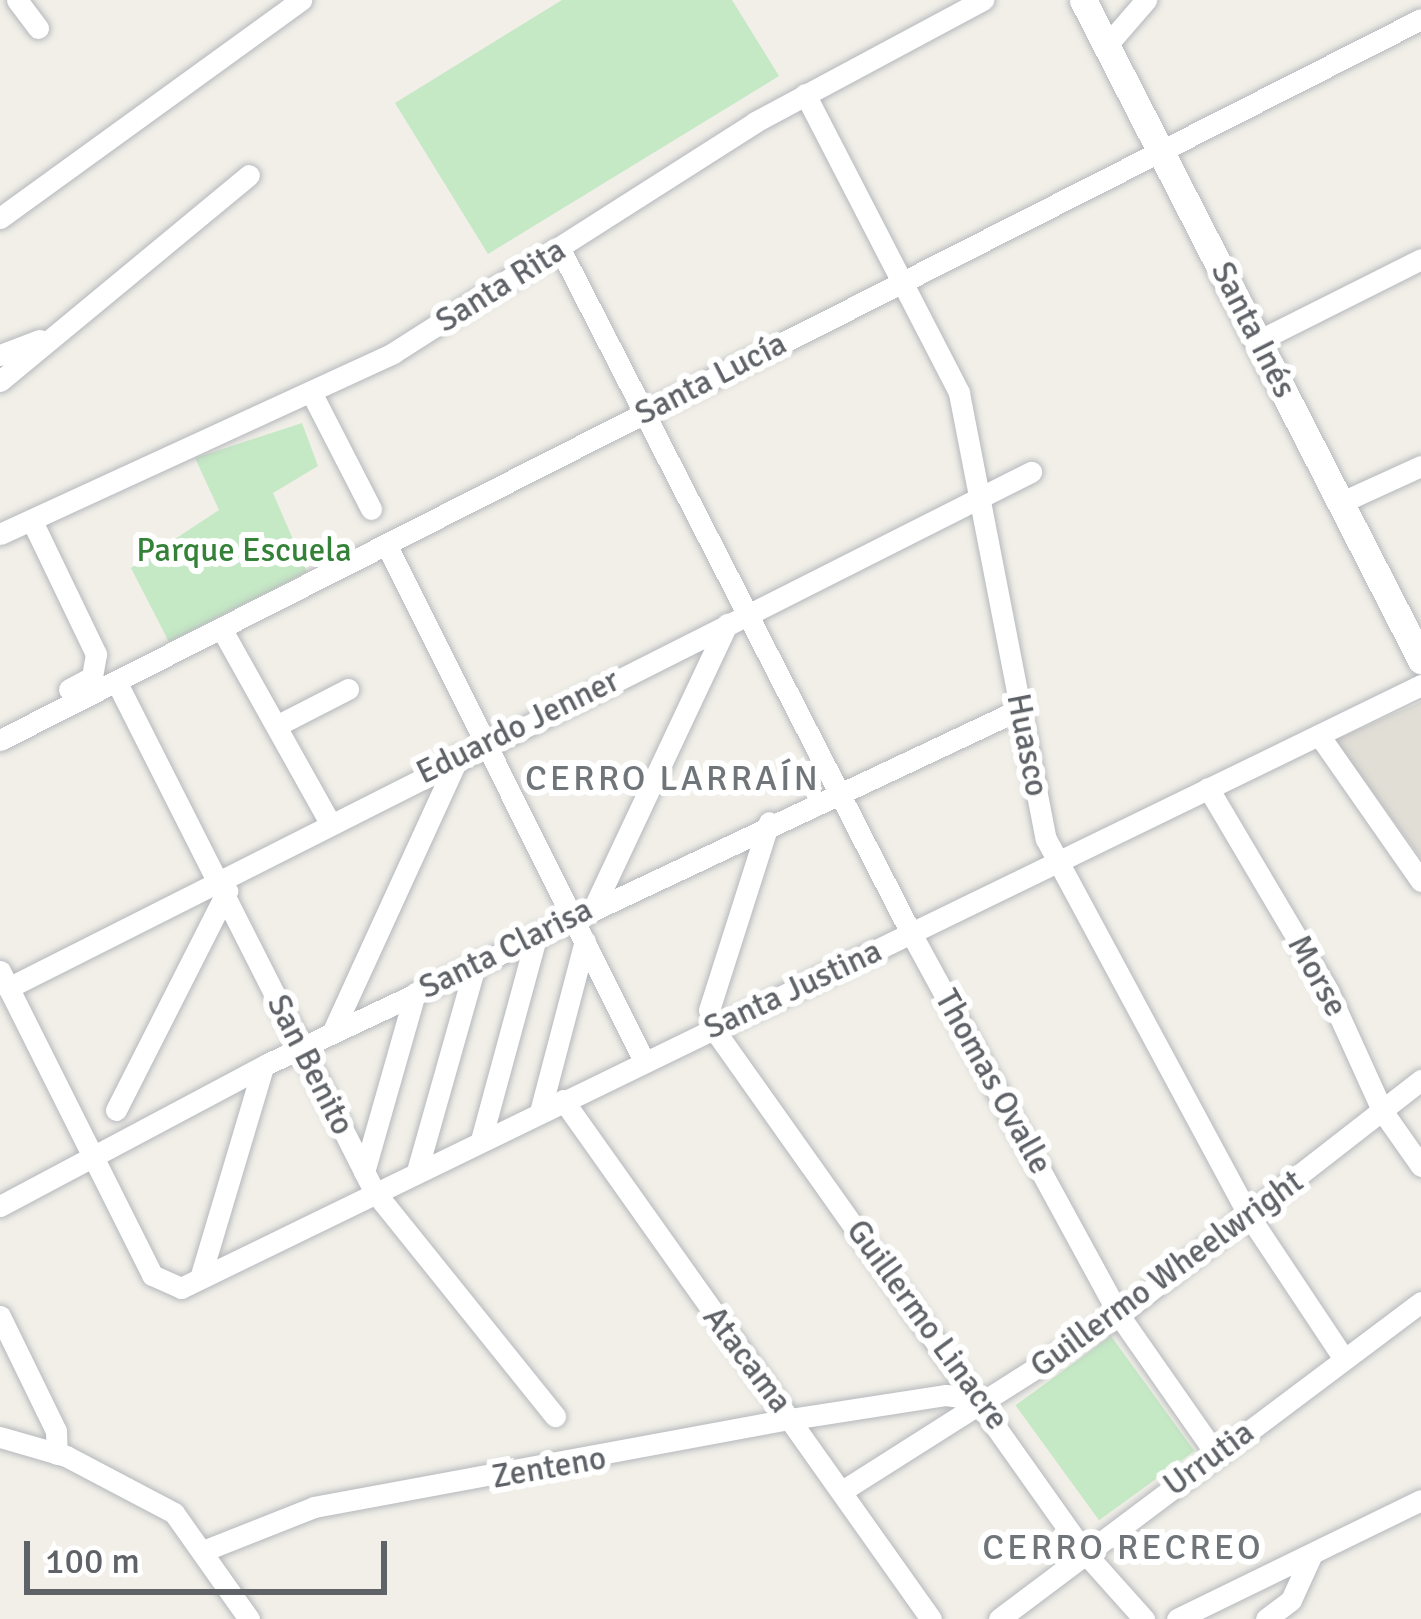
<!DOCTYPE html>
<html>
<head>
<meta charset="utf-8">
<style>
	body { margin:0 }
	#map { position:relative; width:1421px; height:1619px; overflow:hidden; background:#f1efe8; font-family:Signika,sans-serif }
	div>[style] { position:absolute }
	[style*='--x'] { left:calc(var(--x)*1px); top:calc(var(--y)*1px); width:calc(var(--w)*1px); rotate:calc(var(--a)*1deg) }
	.education>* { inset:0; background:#e1ded6 }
	.green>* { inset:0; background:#c5e8c5; transform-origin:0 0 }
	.roads { filter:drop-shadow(0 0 3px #b5b8bc) drop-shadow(0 0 3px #b5b8bc) }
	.minor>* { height:21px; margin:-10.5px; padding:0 10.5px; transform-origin:10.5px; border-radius:10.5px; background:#fff }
	.tertiary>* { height:27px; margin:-13.5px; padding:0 13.5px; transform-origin:13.5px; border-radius:13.5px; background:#fff }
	span { translate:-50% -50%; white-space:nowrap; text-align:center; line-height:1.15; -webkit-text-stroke:12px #fff; paint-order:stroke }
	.street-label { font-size:33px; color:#5f6368 }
	.park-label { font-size:33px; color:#348238 }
	.neighbourhood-label { font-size:36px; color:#70757a; letter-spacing:3px }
	.scale { position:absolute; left:24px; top:1541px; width:363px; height:54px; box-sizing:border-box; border:6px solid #5f6368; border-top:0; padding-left:15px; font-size:36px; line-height:42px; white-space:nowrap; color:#5f6368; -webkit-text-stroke:9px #fff; paint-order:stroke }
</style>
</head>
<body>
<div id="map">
	<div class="education">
		<div style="clip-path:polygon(1421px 702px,1421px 858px,1335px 740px)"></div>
	</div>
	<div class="green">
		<div style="clip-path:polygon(562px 0,732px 0,779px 76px,488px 254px,395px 103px)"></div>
		<div style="clip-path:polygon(302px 423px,318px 466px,273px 493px,307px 572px,169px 642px,131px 568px,219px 510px,195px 458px)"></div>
		<div style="left:1111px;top:1336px;width:142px;height:118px;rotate:54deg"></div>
	</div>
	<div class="roads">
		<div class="minor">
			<div style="--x:17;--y:0;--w:35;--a:53"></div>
			<div style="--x:1107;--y:45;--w:60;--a:-49.1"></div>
			<div style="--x:805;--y:94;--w:336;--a:62.7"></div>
			<div style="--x:959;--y:393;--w:454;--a:79"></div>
			<div style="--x:1046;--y:839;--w:432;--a:61.7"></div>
			<div style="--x:1251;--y:1219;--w:168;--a:56.4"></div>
			<div style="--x:0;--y:218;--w:372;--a:-35.9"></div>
			<div style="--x:560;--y:249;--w:771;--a:62.84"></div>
			<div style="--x:912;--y:935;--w:433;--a:61.4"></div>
			<div style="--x:1119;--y:1315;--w:169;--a:55.1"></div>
			<div style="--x:1258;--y:341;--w:182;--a:-26.7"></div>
			<div style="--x:0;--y:355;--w:42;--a:-21"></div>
			<div style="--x:0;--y:381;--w:323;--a:-39.6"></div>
			<div style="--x:313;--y:396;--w:127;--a:62.8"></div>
			<div style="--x:1342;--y:502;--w:87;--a:-24.5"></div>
			<div style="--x:32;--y:521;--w:148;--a:64.3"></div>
			<div style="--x:96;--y:654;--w:23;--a:100"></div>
			<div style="--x:92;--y:677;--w:26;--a:152"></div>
			<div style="--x:0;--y:534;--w:433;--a:-24.7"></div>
			<div style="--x:393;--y:353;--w:429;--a:-32.5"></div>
			<div style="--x:755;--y:122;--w:259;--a:-28.2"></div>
			<div style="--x:386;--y:544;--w:578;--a:63.48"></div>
			<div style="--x:221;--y:628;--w:221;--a:60.8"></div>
			<div style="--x:116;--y:681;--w:572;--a:63.17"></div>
			<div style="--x:374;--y:1191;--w:289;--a:51.2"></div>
			<div style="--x:276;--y:726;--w:81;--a:-27.2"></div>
			<div style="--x:1319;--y:735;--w:178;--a:55.1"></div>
			<div style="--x:0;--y:740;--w:1593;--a:-26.9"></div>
			<div style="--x:1208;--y:788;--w:236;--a:59.4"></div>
			<div style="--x:1328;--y:991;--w:133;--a:65.6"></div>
			<div style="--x:1383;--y:1112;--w:66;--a:54.9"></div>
			<div style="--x:594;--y:907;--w:313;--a:-64.8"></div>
			<div style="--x:0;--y:971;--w:340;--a:63.4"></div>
			<div style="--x:152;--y:1275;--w:32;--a:24"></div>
			<div style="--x:181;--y:1288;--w:1379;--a:-25.93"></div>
			<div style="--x:8;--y:988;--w:1146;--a:-26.77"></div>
			<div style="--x:709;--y:1010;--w:197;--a:-72.3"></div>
			<div style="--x:713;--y:1028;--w:643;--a:54.68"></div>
			<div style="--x:1085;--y:1553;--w:89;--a:48.2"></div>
			<div style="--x:332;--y:1033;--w:305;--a:-65.4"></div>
			<div style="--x:563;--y:1100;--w:636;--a:54.66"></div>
			<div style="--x:116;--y:1110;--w:246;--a:-63.1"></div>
			<div style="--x:540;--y:1112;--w:177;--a:-75.3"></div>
			<div style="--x:481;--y:1140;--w:213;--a:-74.8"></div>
			<div style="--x:417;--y:1171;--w:216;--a:-74.2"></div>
			<div style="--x:364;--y:1172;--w:186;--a:-74.1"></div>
			<div style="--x:0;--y:1206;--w:302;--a:-28"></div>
			<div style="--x:267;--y:1064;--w:832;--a:-25.24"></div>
			<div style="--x:201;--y:1275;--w:217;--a:-73.4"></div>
			<div style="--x:0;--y:1316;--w:128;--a:64"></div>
			<div style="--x:56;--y:1431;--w:23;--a:88"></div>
			<div style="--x:0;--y:1437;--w:69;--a:16.1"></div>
			<div style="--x:66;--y:1456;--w:122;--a:27.8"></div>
			<div style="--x:174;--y:1513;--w:130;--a:54.7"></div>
			<div style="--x:842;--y:1491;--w:328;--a:-32.4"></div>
			<div style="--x:1119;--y:1315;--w:383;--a:-37.9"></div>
			<div style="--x:203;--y:1551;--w:119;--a:-21.6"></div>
			<div style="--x:314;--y:1507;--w:485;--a:-10.5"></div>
			<div style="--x:791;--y:1419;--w:157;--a:-8.8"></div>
			<div style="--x:946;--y:1395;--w:36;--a:8"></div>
			<div style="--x:999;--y:1619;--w:528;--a:-36.91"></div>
			<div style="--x:1177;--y:1619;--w:271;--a:-26"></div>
			<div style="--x:1266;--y:1619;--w:31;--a:-37"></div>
			<div style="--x:1291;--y:1600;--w:51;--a:-65.5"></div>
		</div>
		<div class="tertiary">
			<div style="--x:1083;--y:0;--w:742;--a:62.88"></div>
		</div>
	</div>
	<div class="street-label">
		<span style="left:501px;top:286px;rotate:-32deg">Santa Rita</span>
		<span style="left:1253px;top:330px;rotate:63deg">Santa Inés</span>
		<span style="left:711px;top:379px;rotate:-27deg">Santa Lucía</span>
		<span style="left:518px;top:727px;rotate:-26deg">Eduardo Jenner</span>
		<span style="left:1027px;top:745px;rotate:79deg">Huasco</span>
		<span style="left:506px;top:949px;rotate:-26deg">Santa Clarisa</span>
		<span style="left:1317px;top:976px;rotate:61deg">Morse</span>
		<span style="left:793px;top:990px;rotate:-25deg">Santa Justina</span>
		<span style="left:310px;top:1065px;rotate:63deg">San Benito</span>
		<span style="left:993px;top:1082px;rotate:61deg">Thomas Ovalle</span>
		<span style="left:1167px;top:1274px;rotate:-36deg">Guillermo Wheelwright</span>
		<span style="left:927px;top:1325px;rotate:54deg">Guillermo Linacre</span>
		<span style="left:747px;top:1360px;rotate:53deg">Atacama</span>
		<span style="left:1209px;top:1459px;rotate:-36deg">Urrutia</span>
		<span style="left:549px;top:1468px;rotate:-10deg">Zenteno</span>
	</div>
	<div class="park-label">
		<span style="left:244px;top:551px">Parque Escuela</span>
	</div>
	<div class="neighbourhood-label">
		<span style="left:673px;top:779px">CERRO LARRAÍN</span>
		<span style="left:1123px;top:1548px">CERRO RECREO</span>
	</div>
	<div class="scale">100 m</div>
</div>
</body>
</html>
